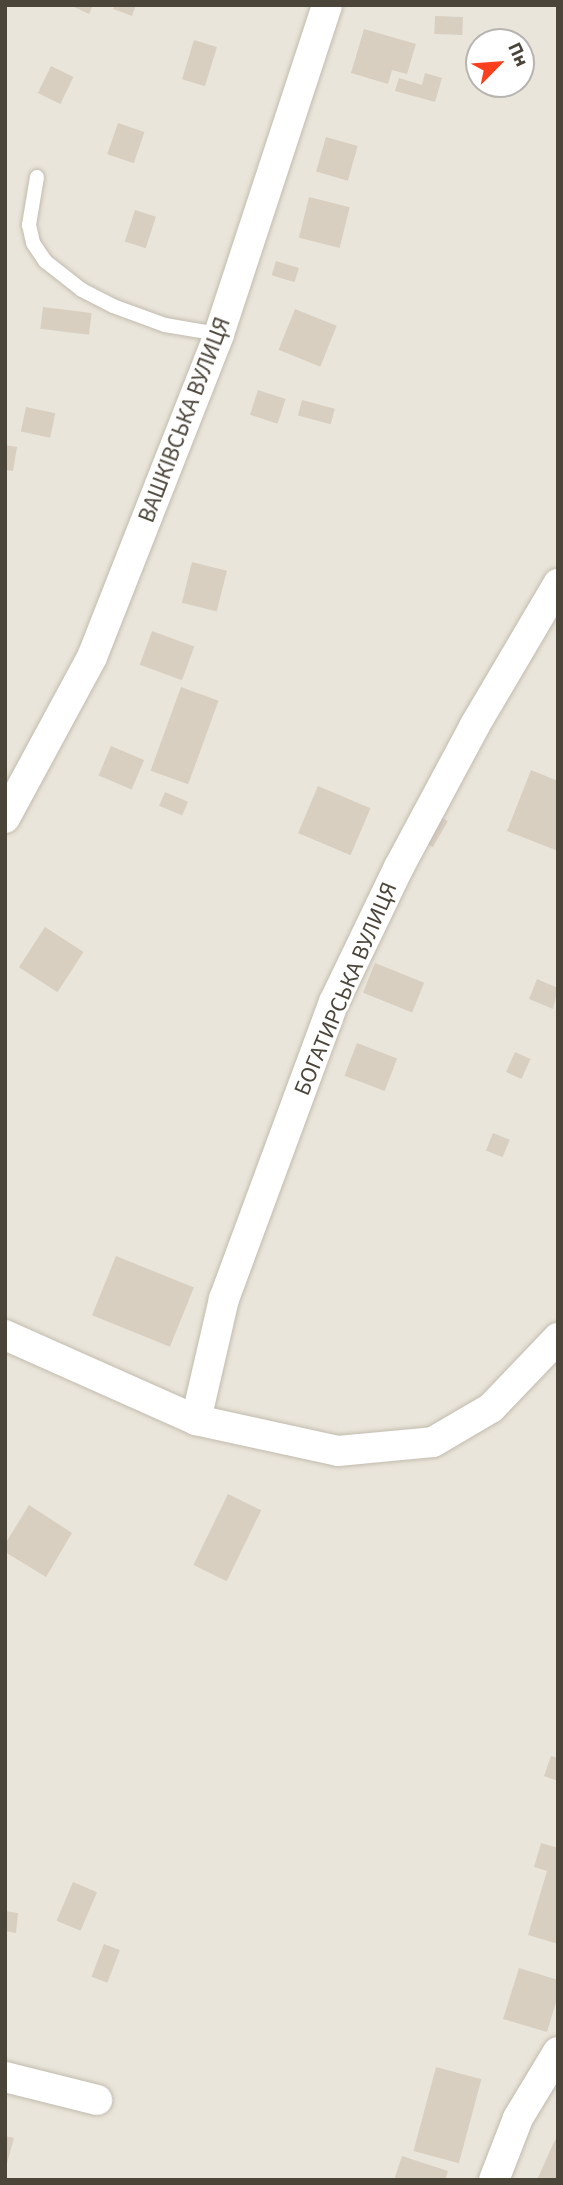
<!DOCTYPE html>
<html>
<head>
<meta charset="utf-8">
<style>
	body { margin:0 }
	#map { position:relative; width:563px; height:2185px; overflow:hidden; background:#f6f3ec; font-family:"Source Sans 3",sans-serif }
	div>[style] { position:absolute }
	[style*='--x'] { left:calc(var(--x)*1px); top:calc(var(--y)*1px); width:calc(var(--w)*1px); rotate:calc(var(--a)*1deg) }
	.residential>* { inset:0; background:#eae5da }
	.building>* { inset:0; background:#d8cfc1; transform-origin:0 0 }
	.roads { filter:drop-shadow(0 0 2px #c2bbae) drop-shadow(0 0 2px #c2bbae) }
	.service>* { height:14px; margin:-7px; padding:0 7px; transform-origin:7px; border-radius:7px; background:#fff }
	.minor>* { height:30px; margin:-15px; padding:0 15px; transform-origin:15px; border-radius:15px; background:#fff }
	span { translate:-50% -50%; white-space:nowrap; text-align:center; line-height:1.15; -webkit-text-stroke:6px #fff; paint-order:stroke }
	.street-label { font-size:23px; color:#4b4439 }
	.frame { position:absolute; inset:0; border:7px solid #4b4439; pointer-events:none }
	.north { position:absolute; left:465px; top:28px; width:70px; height:70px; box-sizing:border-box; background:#fff; border:2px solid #b7b4b0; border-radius:50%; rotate:65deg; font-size:19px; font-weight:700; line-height:28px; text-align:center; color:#4b4439 }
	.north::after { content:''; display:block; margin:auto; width:24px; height:32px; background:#fc3f1d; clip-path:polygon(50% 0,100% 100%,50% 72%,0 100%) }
</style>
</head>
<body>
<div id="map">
	<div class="residential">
		<div style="clip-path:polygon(evenodd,5px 5px,558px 5px,558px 2180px,5px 2180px,5px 5px,479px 42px,521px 42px,521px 84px,479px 84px,479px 42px)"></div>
	</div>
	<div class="building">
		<div style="clip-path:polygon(70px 5px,93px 5px,89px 14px)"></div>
		<div style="clip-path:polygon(115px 5px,136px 5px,132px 16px,113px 9px)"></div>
		<div style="left:435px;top:16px;width:28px;height:18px;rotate:2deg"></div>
		<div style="clip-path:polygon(364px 29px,416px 44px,407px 74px,392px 70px,388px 84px,351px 73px)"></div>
		<div style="left:194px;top:40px;width:24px;height:41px;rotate:17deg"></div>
		<div style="left:51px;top:66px;width:25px;height:30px;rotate:26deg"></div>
		<div style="clip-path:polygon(425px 73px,442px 78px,435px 102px,395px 91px,399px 78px,422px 85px)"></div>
		<div style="left:118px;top:123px;width:28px;height:33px;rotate:19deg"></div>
		<div style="left:326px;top:137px;width:33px;height:36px;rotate:16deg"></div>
		<div style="left:309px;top:197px;width:42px;height:42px;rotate:14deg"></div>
		<div style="left:135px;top:210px;width:22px;height:33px;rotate:18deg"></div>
		<div style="left:276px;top:261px;width:24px;height:15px;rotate:17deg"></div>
		<div style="left:43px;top:307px;width:49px;height:22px;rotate:7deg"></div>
		<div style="left:295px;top:309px;width:45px;height:44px;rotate:22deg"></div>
		<div style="left:258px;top:390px;width:29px;height:26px;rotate:18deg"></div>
		<div style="left:302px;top:400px;width:34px;height:16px;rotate:15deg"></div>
		<div style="left:26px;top:407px;width:30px;height:25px;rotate:12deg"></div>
		<div style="clip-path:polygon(5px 445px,17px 447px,13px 471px,5px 470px)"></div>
		<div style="left:192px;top:562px;width:36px;height:42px;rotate:14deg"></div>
		<div style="left:152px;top:631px;width:45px;height:36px;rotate:20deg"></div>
		<div style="left:181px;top:687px;width:40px;height:89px;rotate:20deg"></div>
		<div style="left:111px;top:746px;width:36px;height:32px;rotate:23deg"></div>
		<div style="clip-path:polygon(531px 770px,558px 781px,558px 851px,507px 831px)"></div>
		<div style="left:318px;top:786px;width:57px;height:51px;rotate:23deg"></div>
		<div style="left:165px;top:792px;width:25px;height:15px;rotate:23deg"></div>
		<div style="left:434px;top:813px;width:16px;height:30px;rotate:30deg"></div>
		<div style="left:45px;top:927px;width:46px;height:48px;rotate:33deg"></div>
		<div style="left:375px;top:963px;width:53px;height:32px;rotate:22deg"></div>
		<div style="clip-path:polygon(537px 979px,558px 988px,553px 1009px,529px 999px)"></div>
		<div style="left:357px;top:1043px;width:43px;height:35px;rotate:21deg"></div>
		<div style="left:515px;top:1052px;width:17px;height:22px;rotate:24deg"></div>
		<div style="left:493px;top:1133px;width:18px;height:19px;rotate:22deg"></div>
		<div style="left:116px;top:1256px;width:84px;height:64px;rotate:22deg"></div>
		<div style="left:228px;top:1494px;width:37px;height:79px;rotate:26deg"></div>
		<div style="clip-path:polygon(29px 1505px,72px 1533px,46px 1577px,5px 1552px,5px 1544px)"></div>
		<div style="clip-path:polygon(551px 1756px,558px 1758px,558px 1781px,544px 1776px)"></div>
		<div style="clip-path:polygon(541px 1843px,558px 1848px,558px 1944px,528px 1935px,547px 1871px,534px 1867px)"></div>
		<div style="left:73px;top:1882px;width:26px;height:42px;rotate:23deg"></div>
		<div style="clip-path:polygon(5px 1911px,18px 1913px,16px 1933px,5px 1931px)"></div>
		<div style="left:104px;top:1944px;width:17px;height:35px;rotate:21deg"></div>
		<div style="clip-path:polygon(519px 1968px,558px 1980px,558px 1996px,547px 2032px,503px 2019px)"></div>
		<div style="left:436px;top:2067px;width:47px;height:87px;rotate:15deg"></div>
		<div style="clip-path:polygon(558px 2135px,558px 2180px,537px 2180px,553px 2144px)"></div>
		<div style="clip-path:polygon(5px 2136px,14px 2138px,6px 2167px,5px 2167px)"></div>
		<div style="clip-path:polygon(402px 2156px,448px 2171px,445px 2180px,394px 2180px)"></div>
	</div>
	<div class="roads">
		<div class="service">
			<div style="--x:37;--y:177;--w:49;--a:99.5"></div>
			<div style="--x:29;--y:225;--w:18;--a:77"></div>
			<div style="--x:33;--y:243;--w:22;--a:56"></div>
			<div style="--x:45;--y:261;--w:47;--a:38.1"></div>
			<div style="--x:82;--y:290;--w:35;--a:27"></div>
			<div style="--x:113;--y:306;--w:55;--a:20.1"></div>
			<div style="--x:165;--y:325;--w:55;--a:9.5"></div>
		</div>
		<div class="minor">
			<div style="--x:5;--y:818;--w:183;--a:-61.6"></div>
			<div style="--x:92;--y:657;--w:347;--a:-68.5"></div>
			<div style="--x:219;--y:334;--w:346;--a:-71.8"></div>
			<div style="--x:5;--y:1335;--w:209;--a:24"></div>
			<div style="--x:196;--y:1420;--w:145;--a:12.3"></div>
			<div style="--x:338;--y:1451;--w:95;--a:-5.4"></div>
			<div style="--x:433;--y:1442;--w:67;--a:-30.4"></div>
			<div style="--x:491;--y:1408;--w:97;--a:-46.3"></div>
			<div style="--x:196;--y:1420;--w:124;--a:-77"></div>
			<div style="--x:224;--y:1299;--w:317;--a:-69.7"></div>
			<div style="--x:334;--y:1002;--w:150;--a:-64.3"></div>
			<div style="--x:399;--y:867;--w:161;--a:-61.8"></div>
			<div style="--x:475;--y:725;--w:164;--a:-59.5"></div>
			<div style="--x:5;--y:2077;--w:95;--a:14"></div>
			<div style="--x:494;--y:2180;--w:66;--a:-68.8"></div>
			<div style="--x:518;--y:2118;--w:77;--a:-58.8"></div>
		</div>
	</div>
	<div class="street-label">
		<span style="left:185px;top:420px;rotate:-69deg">ВАШКІВСЬКА ВУЛИЦЯ</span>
		<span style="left:346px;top:989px;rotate:-67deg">БОГАТИРСЬКА ВУЛИЦЯ</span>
	</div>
	<div class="frame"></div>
	<div class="north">Пн</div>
</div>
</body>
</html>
